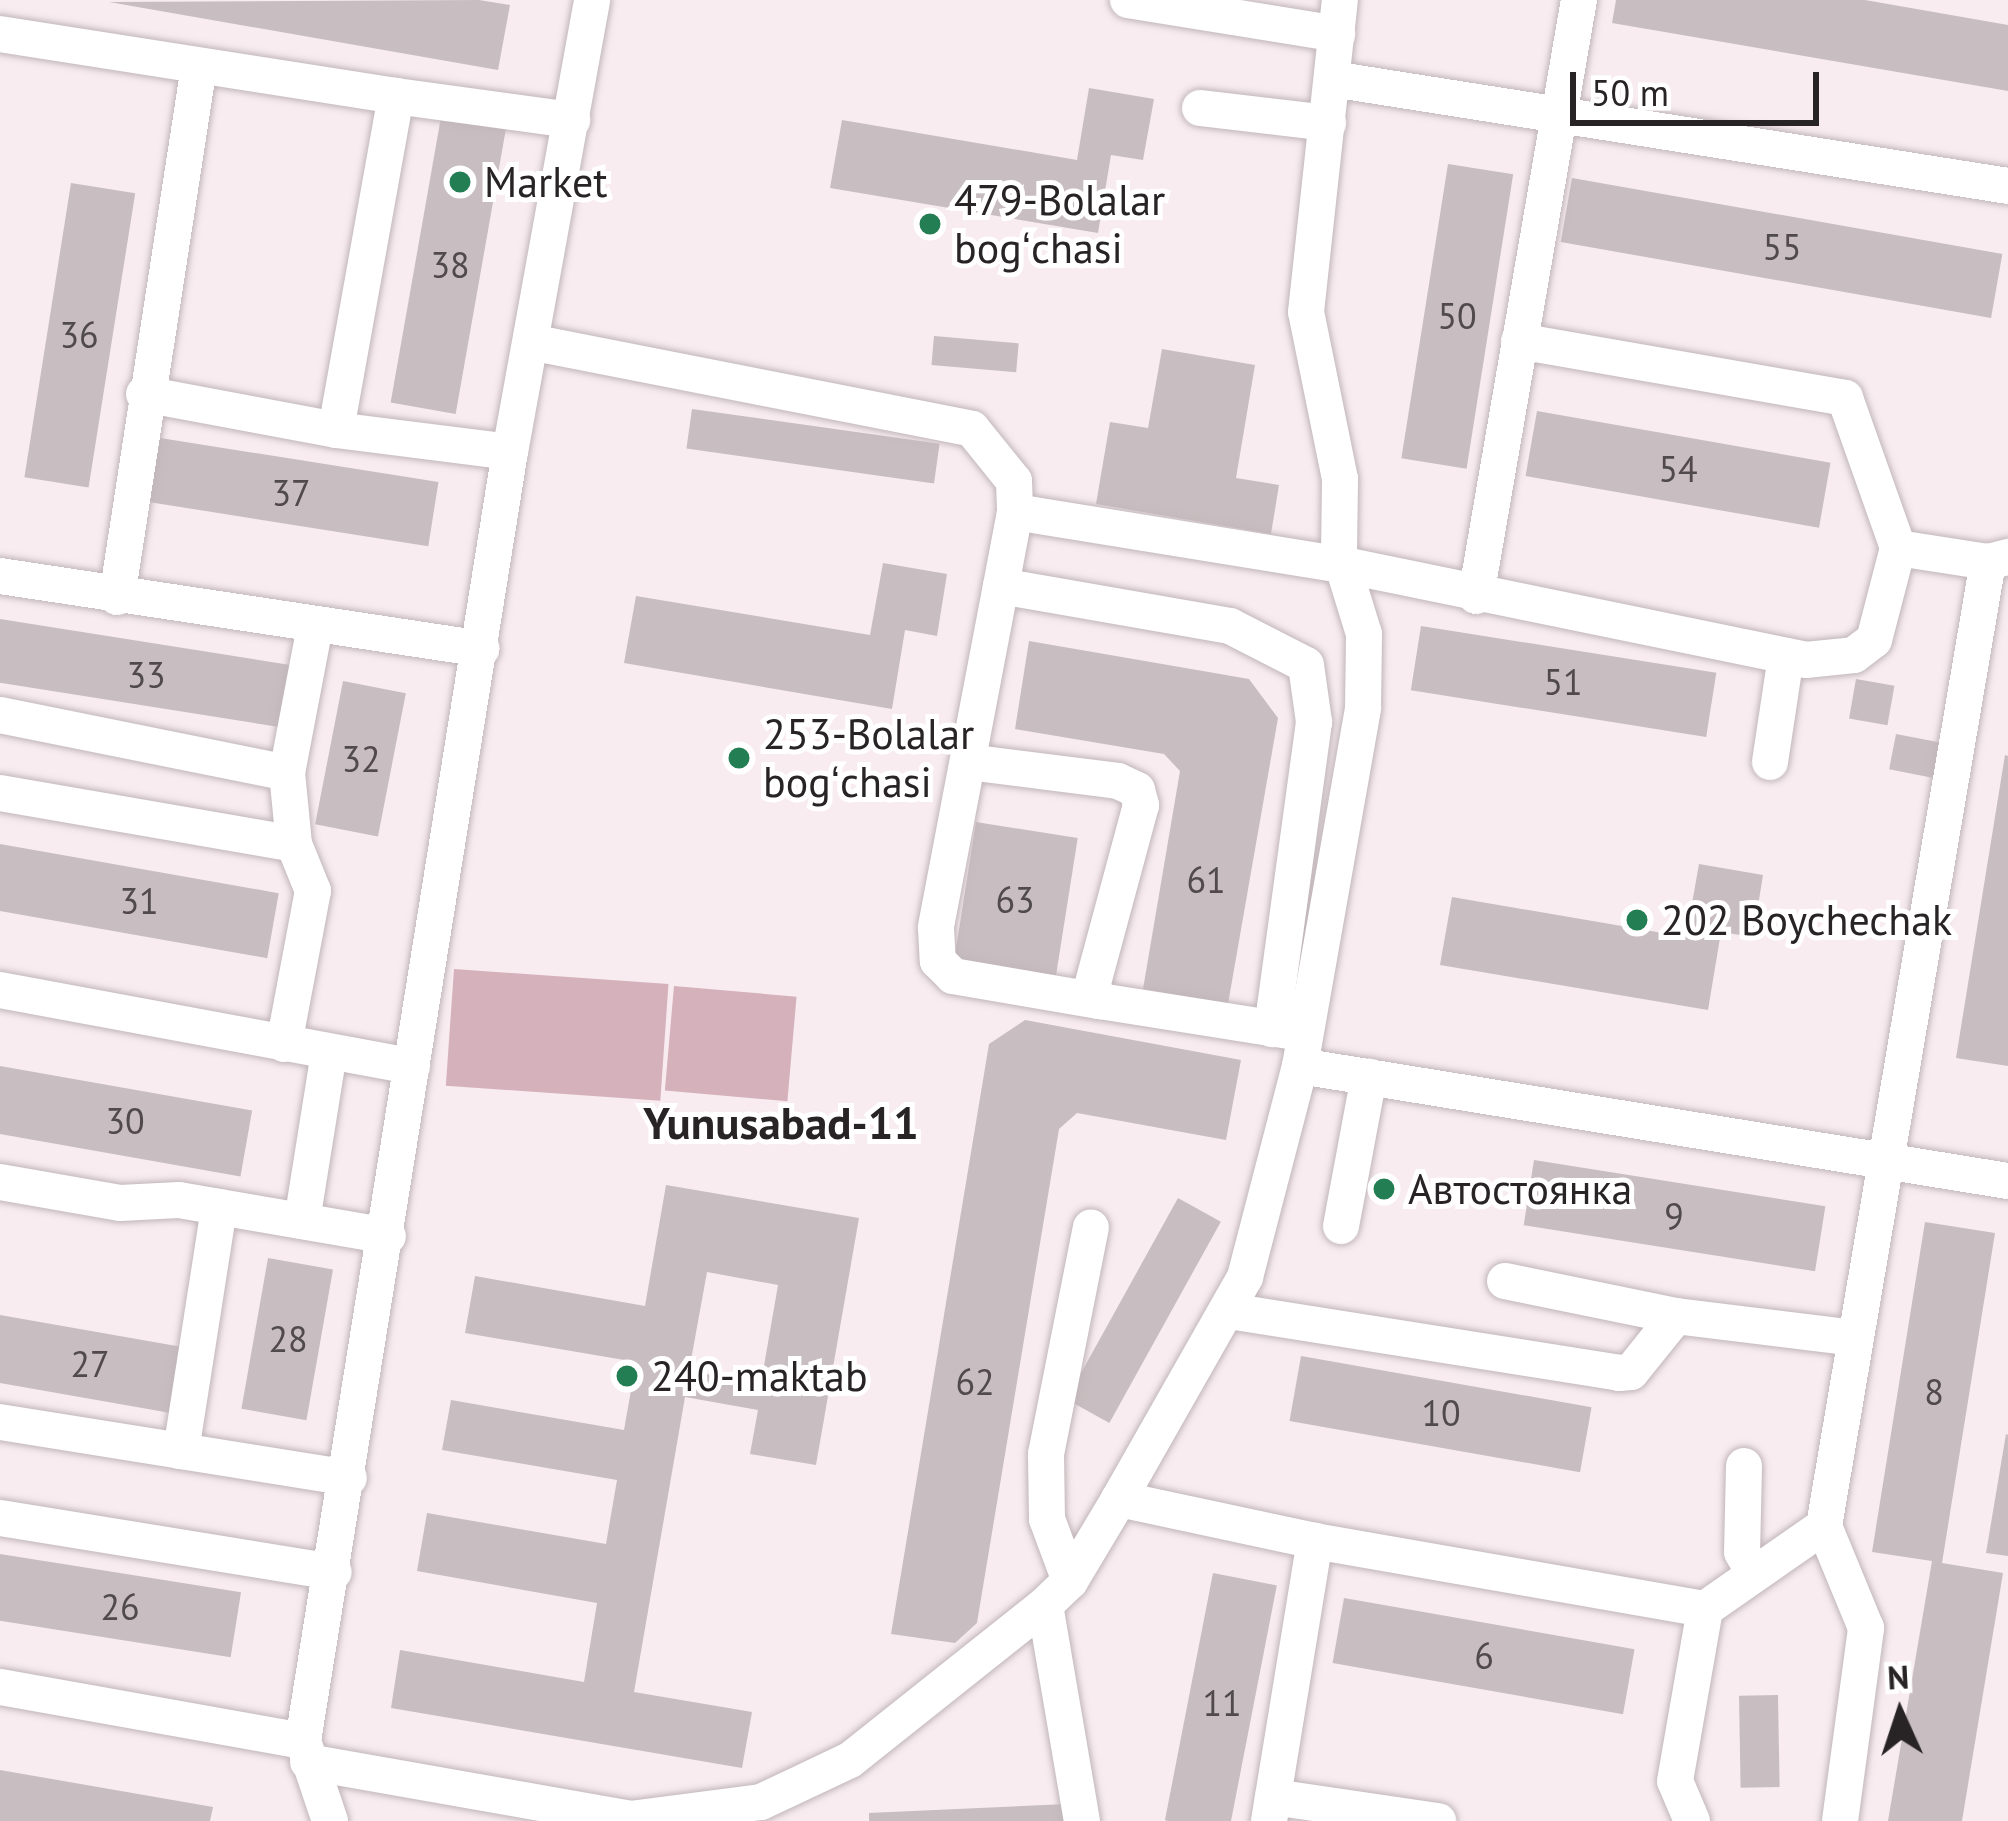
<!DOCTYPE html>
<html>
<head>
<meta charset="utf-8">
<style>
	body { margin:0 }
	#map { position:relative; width:2008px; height:1821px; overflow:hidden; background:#f8ecf0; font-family:"PT Sans",sans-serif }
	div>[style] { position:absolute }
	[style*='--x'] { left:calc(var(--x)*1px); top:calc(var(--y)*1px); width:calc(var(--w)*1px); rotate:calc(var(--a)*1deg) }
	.green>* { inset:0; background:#d5b1bc; transform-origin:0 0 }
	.building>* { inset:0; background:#c8bdc0; transform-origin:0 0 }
	.roads { filter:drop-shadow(0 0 3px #c1b6b9) drop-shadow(0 0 3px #c1b6b9) }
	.minor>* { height:36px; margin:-18px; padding:0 18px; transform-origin:18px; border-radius:18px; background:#fff }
	.dots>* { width:33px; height:33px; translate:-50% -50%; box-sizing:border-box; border:6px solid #fff; border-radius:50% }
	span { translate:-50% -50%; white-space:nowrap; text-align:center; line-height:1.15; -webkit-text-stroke:10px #fff; paint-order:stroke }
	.number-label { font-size:36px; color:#504a4c }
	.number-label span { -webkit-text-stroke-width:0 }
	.poi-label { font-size:42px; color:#282425 }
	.left { translate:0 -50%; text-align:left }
	.neighbourhood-label { font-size:45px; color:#282425; font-weight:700 }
	.north { position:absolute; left:1840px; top:1653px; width:120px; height:120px; -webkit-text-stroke:9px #fff; paint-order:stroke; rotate:357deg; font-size:33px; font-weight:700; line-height:48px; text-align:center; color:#282425 }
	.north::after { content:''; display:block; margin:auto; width:42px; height:54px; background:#282425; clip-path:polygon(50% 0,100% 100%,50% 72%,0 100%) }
	.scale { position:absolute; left:1570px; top:72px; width:249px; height:54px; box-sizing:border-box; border:6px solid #282425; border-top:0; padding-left:15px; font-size:36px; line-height:42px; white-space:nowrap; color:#282425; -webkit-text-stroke:9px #fff; paint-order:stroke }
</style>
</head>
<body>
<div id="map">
	<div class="green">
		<div style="left:454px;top:969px;width:215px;height:117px;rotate:4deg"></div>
		<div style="left:674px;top:986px;width:123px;height:105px;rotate:5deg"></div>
	</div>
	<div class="building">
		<div style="clip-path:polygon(479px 0,510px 5px,498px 70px,109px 2px)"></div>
		<div style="clip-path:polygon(1616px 0,1865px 0,2008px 25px,2008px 91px,1612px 23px)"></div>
		<div style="clip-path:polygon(1089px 88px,1154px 99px,1143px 160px,1111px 155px,1098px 233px,830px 188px,842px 120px,1077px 160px)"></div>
		<div style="left:441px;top:117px;width:66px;height:290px;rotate:10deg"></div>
		<div style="left:1448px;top:164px;width:66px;height:298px;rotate:9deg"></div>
		<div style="left:1572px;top:178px;width:437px;height:65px;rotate:10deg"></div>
		<div style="left:71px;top:183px;width:65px;height:298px;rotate:9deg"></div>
		<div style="left:934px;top:336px;width:85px;height:29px;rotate:5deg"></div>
		<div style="clip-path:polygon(1162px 349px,1255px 365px,1236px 478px,1279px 485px,1271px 534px,1096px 504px,1110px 422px,1148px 428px)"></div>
		<div style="left:692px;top:409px;width:250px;height:40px;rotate:8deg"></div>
		<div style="left:1537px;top:411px;width:298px;height:66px;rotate:10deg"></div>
		<div style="left:154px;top:437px;width:288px;height:65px;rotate:9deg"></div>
		<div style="clip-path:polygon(883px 563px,947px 574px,937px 636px,905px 630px,892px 709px,624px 663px,636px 596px,870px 635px)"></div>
		<div style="left:0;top:619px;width:297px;height:63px;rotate:9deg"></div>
		<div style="left:1421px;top:626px;width:299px;height:65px;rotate:9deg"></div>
		<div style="clip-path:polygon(1029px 641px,1249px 679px,1278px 718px,1228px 1004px,1143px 989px,1180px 771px,1164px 754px,1015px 729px)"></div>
		<div style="left:1856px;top:679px;width:39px;height:40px;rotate:10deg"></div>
		<div style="left:343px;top:681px;width:64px;height:146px;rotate:11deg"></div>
		<div style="left:1896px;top:734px;width:53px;height:36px;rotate:11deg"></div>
		<div style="clip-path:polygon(2005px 755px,2008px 756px,2008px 1066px,1956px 1058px)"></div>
		<div style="left:976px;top:822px;width:103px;height:141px;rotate:9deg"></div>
		<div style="left:0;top:844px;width:283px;height:66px;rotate:10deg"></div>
		<div style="clip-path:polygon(1699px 864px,1763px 875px,1753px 937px,1721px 932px,1708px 1010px,1440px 965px,1452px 897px,1686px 937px)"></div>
		<div style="clip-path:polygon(1025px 1020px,1241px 1060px,1226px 1140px,1077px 1113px,1059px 1129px,977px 1623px,955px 1643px,891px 1634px,989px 1044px)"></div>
		<div style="left:0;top:1066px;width:256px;height:67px;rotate:10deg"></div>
		<div style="left:1534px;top:1160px;width:295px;height:66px;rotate:9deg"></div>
		<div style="clip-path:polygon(evenodd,666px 1185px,859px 1218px,816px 1465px,750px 1454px,758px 1410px,685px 1397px,634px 1692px,752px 1712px,742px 1768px,391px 1708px,400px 1650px,584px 1682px,597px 1603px,417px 1571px,427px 1513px,606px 1544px,617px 1480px,442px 1450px,451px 1400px,624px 1430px,636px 1362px,465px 1333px,475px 1276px,645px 1306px,666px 1185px,707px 1272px,778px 1285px,761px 1383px,689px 1371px,707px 1272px)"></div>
		<div style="left:1178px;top:1198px;width:49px;height:230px;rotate:29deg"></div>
		<div style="clip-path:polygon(1925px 1222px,1995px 1233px,1942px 1563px,2003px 1573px,1962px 1821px,1888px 1821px,1932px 1561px,1872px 1552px)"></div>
		<div style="left:268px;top:1258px;width:66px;height:153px;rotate:10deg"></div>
		<div style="left:0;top:1315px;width:185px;height:67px;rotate:10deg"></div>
		<div style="left:1301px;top:1356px;width:295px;height:66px;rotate:10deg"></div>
		<div style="clip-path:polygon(2006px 1434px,2008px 1435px,2008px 1556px,1986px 1553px)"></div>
		<div style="left:0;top:1554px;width:244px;height:66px;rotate:9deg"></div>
		<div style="left:1213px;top:1573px;width:65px;height:252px;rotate:11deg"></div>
		<div style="left:1344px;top:1598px;width:295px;height:66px;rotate:10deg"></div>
		<div style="left:1778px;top:1695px;width:92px;height:39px;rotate:89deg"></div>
		<div style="clip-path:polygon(0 1770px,213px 1807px,210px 1821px,0 1821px)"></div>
		<div style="clip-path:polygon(1067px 1804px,1067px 1821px,869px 1821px,869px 1813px)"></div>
	</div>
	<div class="roads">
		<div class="minor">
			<div style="--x:1128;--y:0;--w:212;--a:9.2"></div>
			<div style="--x:0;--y:34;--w:401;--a:8.9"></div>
			<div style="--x:396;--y:96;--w:339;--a:100.2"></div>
			<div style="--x:336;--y:430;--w:175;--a:7.2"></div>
			<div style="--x:1332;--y:79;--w:684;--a:8.99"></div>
			<div style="--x:396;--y:96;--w:178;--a:7.8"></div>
			<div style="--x:1200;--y:108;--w:129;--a:6.7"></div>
			<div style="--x:1519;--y:341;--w:331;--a:9.9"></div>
			<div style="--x:1845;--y:398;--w:159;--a:70.5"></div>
			<div style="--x:1898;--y:548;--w:91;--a:8.8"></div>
			<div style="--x:535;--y:343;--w:445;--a:11.1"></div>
			<div style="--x:972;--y:429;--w:67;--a:51.1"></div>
			<div style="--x:1014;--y:481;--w:31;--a:88"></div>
			<div style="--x:1015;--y:512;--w:333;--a:9.2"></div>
			<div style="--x:1344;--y:565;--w:472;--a:11.6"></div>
			<div style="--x:1806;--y:660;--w:48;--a:-5.9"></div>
			<div style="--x:1854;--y:655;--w:25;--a:-37"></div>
			<div style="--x:1874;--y:640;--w:95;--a:-75.4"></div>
			<div style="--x:144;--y:394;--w:195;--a:10.6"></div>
			<div style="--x:1015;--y:512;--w:423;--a:100.8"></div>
			<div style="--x:936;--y:928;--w:33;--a:87"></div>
			<div style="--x:938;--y:961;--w:21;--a:45"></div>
			<div style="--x:953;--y:976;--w:149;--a:9.7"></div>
			<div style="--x:0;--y:576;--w:487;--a:8.6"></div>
			<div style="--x:1001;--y:586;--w:232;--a:9.9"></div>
			<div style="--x:1230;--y:626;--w:85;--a:27.2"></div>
			<div style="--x:1306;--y:665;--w:58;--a:82"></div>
			<div style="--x:1314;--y:722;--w:310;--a:97.8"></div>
			<div style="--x:1476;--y:596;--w:605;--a:-80.2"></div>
			<div style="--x:117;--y:597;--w:537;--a:-81.22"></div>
			<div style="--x:0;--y:715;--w:293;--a:11.4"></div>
			<div style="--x:968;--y:762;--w:151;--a:7.2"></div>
			<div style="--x:1118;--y:781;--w:21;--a:25"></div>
			<div style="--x:1137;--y:790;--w:16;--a:75"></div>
			<div style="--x:1141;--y:805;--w:188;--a:105.1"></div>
			<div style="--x:1092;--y:986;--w:17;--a:62"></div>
			<div style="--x:1100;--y:1001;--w:197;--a:9"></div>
			<div style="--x:1770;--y:762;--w:107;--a:-81.4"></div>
			<div style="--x:0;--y:793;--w:298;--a:9.8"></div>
			<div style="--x:0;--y:990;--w:419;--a:10.5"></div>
			<div style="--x:284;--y:1044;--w:156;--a:-79.3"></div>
			<div style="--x:313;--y:891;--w:51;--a:-112"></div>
			<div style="--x:294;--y:844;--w:71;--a:-95.6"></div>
			<div style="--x:287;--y:773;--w:150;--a:-79.2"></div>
			<div style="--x:1300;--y:1066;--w:717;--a:9.23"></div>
			<div style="--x:0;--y:1182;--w:122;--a:9.9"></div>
			<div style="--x:120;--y:1203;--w:59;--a:-2.9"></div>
			<div style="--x:179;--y:1200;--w:212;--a:9.8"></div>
			<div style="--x:302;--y:1221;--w:171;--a:-80.9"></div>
			<div style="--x:1341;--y:1226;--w:152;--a:-79.4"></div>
			<div style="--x:1505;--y:1281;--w:175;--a:11.6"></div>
			<div style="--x:1229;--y:1311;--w:395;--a:9"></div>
			<div style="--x:1619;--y:1373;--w:12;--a:-5"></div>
			<div style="--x:1631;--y:1372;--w:72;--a:-51.2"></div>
			<div style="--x:1676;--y:1316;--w:180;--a:7"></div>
			<div style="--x:0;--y:1422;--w:183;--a:9.1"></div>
			<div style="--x:181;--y:1451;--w:247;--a:-81.1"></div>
			<div style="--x:181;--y:1451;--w:170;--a:9.1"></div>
			<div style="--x:1744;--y:1466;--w:86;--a:91.3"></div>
			<div style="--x:1742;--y:1552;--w:23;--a:61"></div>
			<div style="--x:1119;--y:1499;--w:200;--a:12.1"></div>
			<div style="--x:0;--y:1518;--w:338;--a:9.2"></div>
			<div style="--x:1070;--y:1581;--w:66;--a:-110.4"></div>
			<div style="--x:1047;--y:1519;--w:65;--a:-90.9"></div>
			<div style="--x:1046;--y:1454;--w:231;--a:-78.8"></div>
			<div style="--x:1045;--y:1605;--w:219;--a:80.3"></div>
			<div style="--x:0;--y:1687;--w:308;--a:10.1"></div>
			<div style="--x:308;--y:1762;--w:327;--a:10"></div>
			<div style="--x:630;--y:1819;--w:132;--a:-7.4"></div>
			<div style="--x:761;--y:1802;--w:98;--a:-25.3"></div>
			<div style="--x:850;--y:1760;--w:249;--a:-38.5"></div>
			<div style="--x:1045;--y:1605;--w:35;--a:-44"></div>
			<div style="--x:1070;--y:1581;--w:96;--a:-59.1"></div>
			<div style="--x:1119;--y:1499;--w:255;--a:-60.4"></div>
			<div style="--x:1245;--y:1277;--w:218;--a:-75.4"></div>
			<div style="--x:1300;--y:1066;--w:364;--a:-80"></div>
			<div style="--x:1363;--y:708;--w:74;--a:-89.2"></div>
			<div style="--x:1364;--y:634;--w:85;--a:-107.2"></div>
			<div style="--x:1339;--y:553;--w:74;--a:-89.2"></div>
			<div style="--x:1340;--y:479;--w:170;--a:-101.5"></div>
			<div style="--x:1306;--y:312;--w:314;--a:-83.8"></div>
			<div style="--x:1273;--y:1797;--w:167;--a:8.3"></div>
			<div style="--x:330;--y:1821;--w:84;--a:-108.6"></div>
			<div style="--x:303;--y:1741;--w:1306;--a:-80.88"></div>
			<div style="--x:510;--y:452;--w:459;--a:-79.7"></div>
			<div style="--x:1269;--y:1821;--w:284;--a:-80.7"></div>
			<div style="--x:1315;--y:1541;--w:396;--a:9.9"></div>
			<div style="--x:1692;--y:1821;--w:43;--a:-113"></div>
			<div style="--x:1675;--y:1781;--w:175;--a:-80.1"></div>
			<div style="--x:1705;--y:1609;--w:145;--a:-34.9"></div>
			<div style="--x:1840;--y:1821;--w:195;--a:-82.3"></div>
			<div style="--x:1866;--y:1628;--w:110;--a:-112.4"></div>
			<div style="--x:1824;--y:1526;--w:978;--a:-80.35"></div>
			<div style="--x:1988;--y:562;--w:21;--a:-14"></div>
		</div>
	</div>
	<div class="dots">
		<div style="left:460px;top:182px;background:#247e53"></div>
		<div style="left:930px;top:224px;background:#247e53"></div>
		<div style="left:739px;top:758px;background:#247e53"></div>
		<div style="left:1637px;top:920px;background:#247e53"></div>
		<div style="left:1384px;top:1189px;background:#247e53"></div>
		<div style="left:627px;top:1376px;background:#247e53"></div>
	</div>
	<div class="number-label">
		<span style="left:1782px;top:247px">55</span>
		<span style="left:450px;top:265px">38</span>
		<span style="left:1457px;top:316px">50</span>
		<span style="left:79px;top:335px">36</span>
		<span style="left:1678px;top:469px">54</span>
		<span style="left:291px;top:493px">37</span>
		<span style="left:146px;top:675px">33</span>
		<span style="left:1563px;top:682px">51</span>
		<span style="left:361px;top:759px">32</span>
		<span style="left:1206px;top:880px">61</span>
		<span style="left:1015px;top:900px">63</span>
		<span style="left:139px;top:901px">31</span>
		<span style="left:125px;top:1121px">30</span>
		<span style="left:1674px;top:1216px">9</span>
		<span style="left:288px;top:1339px">28</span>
		<span style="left:90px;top:1364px">27</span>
		<span style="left:975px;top:1382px">62</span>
		<span style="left:1934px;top:1392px">8</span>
		<span style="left:1441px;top:1413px">10</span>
		<span style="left:120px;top:1607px">26</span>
		<span style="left:1484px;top:1656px">6</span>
		<span style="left:1222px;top:1703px">11</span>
	</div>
	<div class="poi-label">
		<span class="left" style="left:484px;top:182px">Market</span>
		<span class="left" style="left:954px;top:224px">479-Bolalar<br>bogʻchasi</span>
		<span class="left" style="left:763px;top:758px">253-Bolalar<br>bogʻchasi</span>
		<span class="left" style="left:1661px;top:920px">202 Boychechak</span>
		<span class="left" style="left:1408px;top:1189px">Автостоянка</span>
		<span class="left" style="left:651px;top:1376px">240-maktab</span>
	</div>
	<div class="neighbourhood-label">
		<span style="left:781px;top:1123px">Yunusabad-11</span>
	</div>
	<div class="north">N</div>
	<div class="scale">50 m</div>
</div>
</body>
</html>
